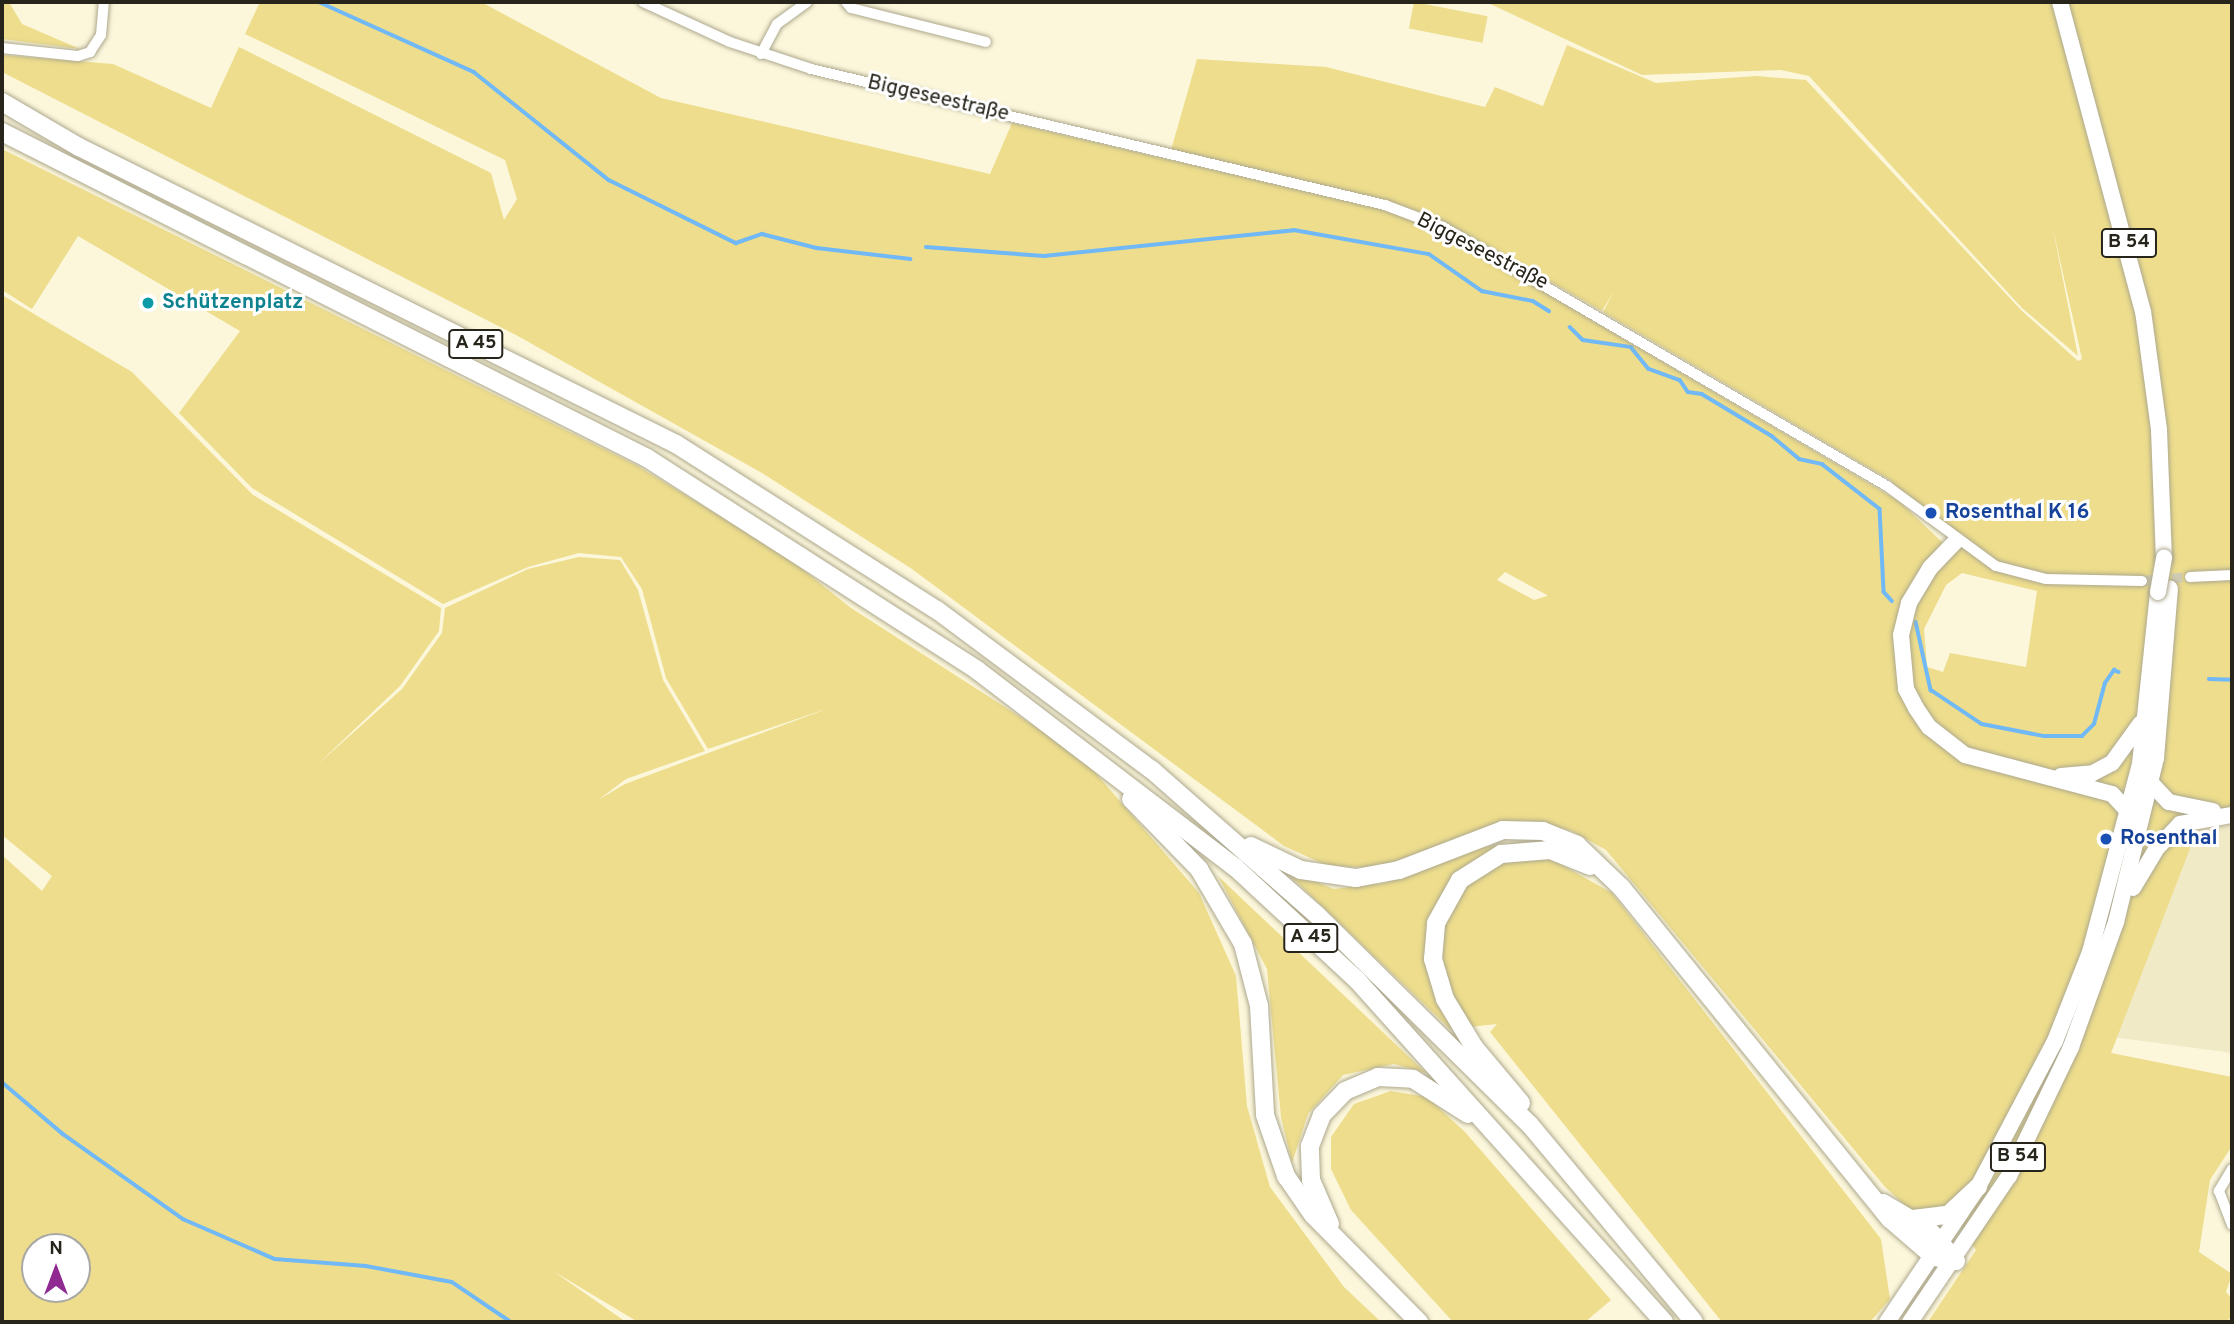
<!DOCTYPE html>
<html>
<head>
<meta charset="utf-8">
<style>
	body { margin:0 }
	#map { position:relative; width:2234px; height:1324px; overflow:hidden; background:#fcf7db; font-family:Overpass,sans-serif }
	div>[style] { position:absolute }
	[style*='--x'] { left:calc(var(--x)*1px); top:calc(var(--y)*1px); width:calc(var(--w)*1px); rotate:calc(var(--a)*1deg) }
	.built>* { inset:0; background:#f1eac7 }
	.green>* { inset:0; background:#eddd8c; transform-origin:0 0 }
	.stream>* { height:3.5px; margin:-1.75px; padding:0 1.75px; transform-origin:1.75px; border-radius:1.75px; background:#70b9f6 }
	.street-tunnel>* { height:10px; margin-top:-5px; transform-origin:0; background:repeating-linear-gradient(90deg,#d1cdb5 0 10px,transparent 0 15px) }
	.roads { filter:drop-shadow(0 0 2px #ada88e) drop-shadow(0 0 2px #ada88e) }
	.street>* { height:10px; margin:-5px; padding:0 5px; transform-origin:5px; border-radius:5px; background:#fff }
	.primary>* { height:16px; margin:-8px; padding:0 8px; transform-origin:8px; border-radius:8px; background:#fff }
	.highway>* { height:18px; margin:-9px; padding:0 9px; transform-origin:9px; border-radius:9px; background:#fff }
	.bridges { filter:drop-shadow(0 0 2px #ada88e) drop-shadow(0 0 2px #ada88e) }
	.primary-bridge>* { height:16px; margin:-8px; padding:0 8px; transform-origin:8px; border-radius:8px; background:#fff }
	.dots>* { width:19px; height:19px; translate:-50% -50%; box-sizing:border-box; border:4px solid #fff; border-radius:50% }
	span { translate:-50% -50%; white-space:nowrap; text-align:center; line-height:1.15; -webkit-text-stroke:6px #fff; paint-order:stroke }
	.shield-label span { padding:2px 5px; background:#fff; border:2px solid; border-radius:5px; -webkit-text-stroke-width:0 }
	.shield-label { font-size:19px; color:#27251b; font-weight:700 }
	.street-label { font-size:21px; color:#27251b }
	.culture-label { font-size:21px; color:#0d838f; font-weight:700 }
	.left { translate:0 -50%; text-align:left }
	.transit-label { font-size:21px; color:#164399; font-weight:700 }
	.frame { position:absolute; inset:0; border:4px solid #27251b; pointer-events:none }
	.north { position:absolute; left:21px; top:1233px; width:70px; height:70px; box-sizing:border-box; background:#fff; border:2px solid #a9a8a4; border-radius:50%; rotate:0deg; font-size:19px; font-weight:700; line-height:28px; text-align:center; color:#27251b }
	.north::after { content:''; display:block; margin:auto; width:24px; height:32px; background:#8f2a90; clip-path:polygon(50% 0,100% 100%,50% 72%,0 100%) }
</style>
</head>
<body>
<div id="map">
	<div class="built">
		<div style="clip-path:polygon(2232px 826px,2232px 1053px,2113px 1037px,2198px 828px)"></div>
	</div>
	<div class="green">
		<div style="clip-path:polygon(2px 2px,9px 2px,22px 24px,80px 49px,2px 39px)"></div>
		<div style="clip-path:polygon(evenodd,260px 2px,481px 2px,661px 98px,990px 174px,1012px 123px,1384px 210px,1442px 232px,1899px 501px,1944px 544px,1953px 540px,1890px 480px,1603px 312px,1614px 291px,1602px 311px,1445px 222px,1385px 200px,1171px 150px,1197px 59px,1326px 67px,1485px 107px,1495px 87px,1543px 106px,1567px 45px,1656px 83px,1756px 76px,1806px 80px,2021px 310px,2078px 361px,2082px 359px,2052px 224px,2078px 356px,2022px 308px,1809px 76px,1781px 70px,1642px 75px,1486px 2px,2232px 2px,2232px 813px,2198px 828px,2111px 1053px,2232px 1077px,2232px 1146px,2210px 1180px,2199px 1252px,2232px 1274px,2226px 1292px,2232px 1299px,2232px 1315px,2227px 1322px,1928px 1322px,1976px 1250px,1948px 1208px,1911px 1211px,1885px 1187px,1606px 850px,1572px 831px,1539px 823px,1495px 825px,1377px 868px,1328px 866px,1284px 846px,912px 569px,762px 473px,516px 335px,2px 72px,2px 55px,113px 64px,211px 108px,239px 47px,491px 173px,504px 220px,517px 199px,505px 160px,245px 34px,260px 2px,1505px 572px,1547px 595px,1547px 596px,1534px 600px,1497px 580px,1505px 572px,260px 2px,1962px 573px,2037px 591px,2026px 667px,1950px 653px,1943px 672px,1927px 667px,1924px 629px,1946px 585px,1962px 573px)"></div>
		<div style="left:1414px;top:2px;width:75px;height:27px;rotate:11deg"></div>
		<div style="clip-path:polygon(evenodd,2px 149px,636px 465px,787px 557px,851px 608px,1081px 756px,1199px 893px,1236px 976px,1247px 1106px,1270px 1187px,1344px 1287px,1381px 1322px,638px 1322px,553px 1271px,626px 1322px,2px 1322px,2px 855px,42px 891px,52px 876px,2px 835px,2px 295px,132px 372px,253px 495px,441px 608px,439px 631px,400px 686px,316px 766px,402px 689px,442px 633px,445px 608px,528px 569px,579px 557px,620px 560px,638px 590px,663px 680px,705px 751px,626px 779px,598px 800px,625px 784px,832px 707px,708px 749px,666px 678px,642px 589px,621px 557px,579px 553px,528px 567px,443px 604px,252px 488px,179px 413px,240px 331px,78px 236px,32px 309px,2px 290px,2px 149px,35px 1247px,77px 1247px,77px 1289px,35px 1289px,35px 1247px)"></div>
		<div style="clip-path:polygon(1521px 842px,1612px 893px,1881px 1239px,1890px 1299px,1870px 1322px,1722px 1322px,1490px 1032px,1497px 1024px,1450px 1029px,1282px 868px,1334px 889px,1385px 883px,1484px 847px)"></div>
		<div style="clip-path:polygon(1218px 876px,1426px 1073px,1394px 1064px,1343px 1075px,1308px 1114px,1292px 1163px,1281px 1117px,1267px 969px)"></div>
		<div style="clip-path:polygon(1391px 1091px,1427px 1097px,1465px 1132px,1611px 1300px,1585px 1322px,1453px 1322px,1351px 1210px,1331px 1169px,1331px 1137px,1354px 1104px)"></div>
	</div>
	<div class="stream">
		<div style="--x:319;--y:2;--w:170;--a:24.3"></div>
		<div style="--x:474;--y:72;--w:173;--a:38.7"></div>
		<div style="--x:609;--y:180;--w:142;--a:26.4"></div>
		<div style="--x:736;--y:243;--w:28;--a:-19"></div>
		<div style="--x:762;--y:234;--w:57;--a:14.3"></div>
		<div style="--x:817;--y:248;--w:94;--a:6.7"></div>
		<div style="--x:926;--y:247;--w:118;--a:4.4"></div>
		<div style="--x:1044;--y:256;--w:251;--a:-5.9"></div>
		<div style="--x:1294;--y:230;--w:137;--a:10.1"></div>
		<div style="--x:1429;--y:254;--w:65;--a:34.9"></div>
		<div style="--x:1482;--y:291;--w:52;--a:11.1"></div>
		<div style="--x:1533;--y:301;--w:19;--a:32"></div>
		<div style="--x:1570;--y:327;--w:18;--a:45"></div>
		<div style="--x:1583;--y:340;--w:49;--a:8.3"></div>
		<div style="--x:1631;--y:347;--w:28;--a:51"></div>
		<div style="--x:1649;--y:369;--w:33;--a:20"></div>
		<div style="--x:1680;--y:380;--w:14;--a:56"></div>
		<div style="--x:1688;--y:392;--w:14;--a:8"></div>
		<div style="--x:1702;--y:394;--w:82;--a:31"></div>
		<div style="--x:1772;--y:436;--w:35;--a:40"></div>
		<div style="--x:1799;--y:459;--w:24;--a:12"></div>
		<div style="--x:1822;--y:464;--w:73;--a:37.8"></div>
		<div style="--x:1880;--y:509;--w:83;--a:87.2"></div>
		<div style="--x:1884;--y:592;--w:12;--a:48"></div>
		<div style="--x:1916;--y:622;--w:70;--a:77.6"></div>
		<div style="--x:1931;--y:690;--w:61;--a:33.7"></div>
		<div style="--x:1982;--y:724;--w:63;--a:11"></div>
		<div style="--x:2044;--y:736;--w:38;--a:0"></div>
		<div style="--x:2082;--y:736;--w:17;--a:-45"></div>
		<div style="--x:2094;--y:724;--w:42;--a:-75"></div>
		<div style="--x:2105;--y:683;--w:16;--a:-55"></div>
		<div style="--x:2114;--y:670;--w:5;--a:22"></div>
		<div style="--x:2209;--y:679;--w:23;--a:2"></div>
		<div style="--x:2;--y:1082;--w:80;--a:40.4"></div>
		<div style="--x:63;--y:1134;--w:147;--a:35.3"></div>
		<div style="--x:183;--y:1219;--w:100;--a:23.5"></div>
		<div style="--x:275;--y:1259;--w:91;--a:4.4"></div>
		<div style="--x:366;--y:1266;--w:87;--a:10.5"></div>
		<div style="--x:452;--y:1282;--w:71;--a:34.1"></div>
	</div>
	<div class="street-tunnel">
		<div style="--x:2142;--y:581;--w:48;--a:-4.8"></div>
	</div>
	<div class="roads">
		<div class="street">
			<div style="--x:643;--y:2;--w:96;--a:24.7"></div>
			<div style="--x:730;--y:42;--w:85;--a:18.4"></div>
			<div style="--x:811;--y:69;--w:590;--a:13.33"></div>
			<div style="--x:1385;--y:205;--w:62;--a:20.8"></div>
			<div style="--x:1443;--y:227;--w:514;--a:30.26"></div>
			<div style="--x:1887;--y:486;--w:135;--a:36.3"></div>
			<div style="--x:1996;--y:566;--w:52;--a:14.6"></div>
			<div style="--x:2046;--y:579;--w:96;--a:1.2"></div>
			<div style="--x:846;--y:2;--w:8;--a:50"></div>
			<div style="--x:851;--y:8;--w:139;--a:14.1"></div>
			<div style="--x:2;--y:48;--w:76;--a:6"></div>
			<div style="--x:78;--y:56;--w:13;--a:-18"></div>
			<div style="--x:90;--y:52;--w:20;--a:-57"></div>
			<div style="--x:101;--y:35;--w:33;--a:-85"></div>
			<div style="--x:761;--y:54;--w:34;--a:-62"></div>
			<div style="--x:777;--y:24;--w:37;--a:-36"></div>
			<div style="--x:2190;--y:577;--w:42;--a:-2.7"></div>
			<div style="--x:2232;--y:1169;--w:26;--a:121"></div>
			<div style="--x:2219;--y:1191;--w:36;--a:69"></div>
		</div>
		<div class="primary">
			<div style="--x:2060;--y:2;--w:320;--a:75"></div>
			<div style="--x:2143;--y:311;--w:120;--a:82.3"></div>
			<div style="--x:2159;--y:430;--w:128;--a:87.8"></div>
			<div style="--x:1956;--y:541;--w:37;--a:134"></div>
			<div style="--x:1930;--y:568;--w:41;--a:121"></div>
			<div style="--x:1909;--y:603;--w:33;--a:104"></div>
			<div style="--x:1901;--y:635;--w:54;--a:84.7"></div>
			<div style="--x:1906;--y:689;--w:21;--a:62"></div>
			<div style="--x:1916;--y:708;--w:23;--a:56"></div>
			<div style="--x:1929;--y:727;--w:46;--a:37.9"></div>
			<div style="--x:1965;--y:755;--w:152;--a:14.9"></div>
			<div style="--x:2112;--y:794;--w:26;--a:47"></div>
			<div style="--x:2061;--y:776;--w:32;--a:-5"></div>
			<div style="--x:2093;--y:773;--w:21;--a:-28"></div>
			<div style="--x:2112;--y:763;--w:49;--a:-54.1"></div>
			<div style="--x:2151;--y:783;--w:26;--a:47"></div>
			<div style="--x:2169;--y:802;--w:45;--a:11.6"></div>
			<div style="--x:2133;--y:888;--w:47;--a:-59"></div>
			<div style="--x:2157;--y:848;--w:33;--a:-46"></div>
			<div style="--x:2180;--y:824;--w:53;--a:-9.8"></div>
			<div style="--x:1887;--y:1322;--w:163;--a:-56"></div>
			<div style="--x:1978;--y:1187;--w:165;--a:-62.2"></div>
			<div style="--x:2055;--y:1041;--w:96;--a:-68.5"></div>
			<div style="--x:2090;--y:952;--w:195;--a:-75.1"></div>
			<div style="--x:2140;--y:764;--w:173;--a:-84"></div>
			<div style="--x:1910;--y:1322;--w:176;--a:-55.9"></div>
			<div style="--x:2009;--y:1176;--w:143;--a:-64.3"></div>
			<div style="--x:2071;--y:1047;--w:133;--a:-70.2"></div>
			<div style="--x:2116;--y:922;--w:169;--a:-76.3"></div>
			<div style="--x:2156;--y:758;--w:170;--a:-85.3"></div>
		</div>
		<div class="highway">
			<div style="--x:2;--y:102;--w:89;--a:30.3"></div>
			<div style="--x:79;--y:147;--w:667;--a:26.45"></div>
			<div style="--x:676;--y:444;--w:309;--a:32.5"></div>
			<div style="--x:937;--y:610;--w:268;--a:36.7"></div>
			<div style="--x:1152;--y:770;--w:220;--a:41.3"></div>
			<div style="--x:1317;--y:915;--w:299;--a:44.6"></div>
			<div style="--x:1530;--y:1125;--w:256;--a:50.2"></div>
			<div style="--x:2;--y:132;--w:723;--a:26.81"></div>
			<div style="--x:647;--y:458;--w:392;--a:32.7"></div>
			<div style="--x:977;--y:670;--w:326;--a:37.4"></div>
			<div style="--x:1236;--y:868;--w:165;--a:42.8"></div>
			<div style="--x:1357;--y:980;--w:460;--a:48.1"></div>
			<div style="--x:1131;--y:799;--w:98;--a:45.8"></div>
			<div style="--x:1199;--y:869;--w:87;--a:59.6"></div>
			<div style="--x:1243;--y:944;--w:64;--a:75.5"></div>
			<div style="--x:1259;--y:1006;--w:109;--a:86.8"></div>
			<div style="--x:1265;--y:1115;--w:65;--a:71"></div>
			<div style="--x:1286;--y:1176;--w:47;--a:55.3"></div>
			<div style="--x:1313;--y:1215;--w:151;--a:45.3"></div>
			<div style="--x:1251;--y:846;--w:55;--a:25.6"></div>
			<div style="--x:1301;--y:870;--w:56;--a:8.3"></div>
			<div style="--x:1356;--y:878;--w:44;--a:-10.5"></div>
			<div style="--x:1399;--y:870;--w:111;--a:-21"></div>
			<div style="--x:1503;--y:830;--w:40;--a:1.4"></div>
			<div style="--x:1543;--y:831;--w:37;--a:22"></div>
			<div style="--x:1577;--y:845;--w:61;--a:43.7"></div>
			<div style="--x:1621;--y:887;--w:427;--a:51"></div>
			<div style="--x:1890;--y:1219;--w:58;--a:40.8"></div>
			<div style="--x:1934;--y:1257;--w:22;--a:10"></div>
			<div style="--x:1521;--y:1103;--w:73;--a:-130"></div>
			<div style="--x:1474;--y:1047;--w:56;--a:-121.1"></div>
			<div style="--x:1445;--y:999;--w:42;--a:-106.7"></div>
			<div style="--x:1433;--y:959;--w:36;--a:-85"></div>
			<div style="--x:1436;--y:923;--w:49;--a:-60.8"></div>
			<div style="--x:1460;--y:880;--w:49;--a:-32.4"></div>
			<div style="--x:1501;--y:854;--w:49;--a:-4.7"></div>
			<div style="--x:1550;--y:850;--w:43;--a:21.8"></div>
			<div style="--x:1883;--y:1203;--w:53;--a:30.4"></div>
			<div style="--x:1929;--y:1230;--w:41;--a:48.9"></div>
			<div style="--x:1913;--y:1219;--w:35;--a:-7"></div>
			<div style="--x:1948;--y:1215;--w:41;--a:-43"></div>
			<div style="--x:1330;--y:1224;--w:48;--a:-113.4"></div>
			<div style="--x:1311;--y:1180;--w:34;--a:-92"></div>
			<div style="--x:1310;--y:1146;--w:33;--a:-69"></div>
			<div style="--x:1322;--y:1115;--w:33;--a:-46"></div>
			<div style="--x:1345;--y:1091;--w:36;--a:-23"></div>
			<div style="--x:1378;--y:1077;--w:35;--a:3"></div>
			<div style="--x:1413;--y:1079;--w:65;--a:32.5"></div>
		</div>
	</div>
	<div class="bridges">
		<div class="primary-bridge">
			<div style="--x:2158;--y:592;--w:35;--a:-80"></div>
		</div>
	</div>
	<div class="dots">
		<div style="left:148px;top:303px;background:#0f9aa8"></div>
		<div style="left:1931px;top:513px;background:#1a4fb4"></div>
		<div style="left:2106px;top:839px;background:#1a4fb4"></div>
	</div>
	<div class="shield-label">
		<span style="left:2129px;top:243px">B 54</span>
		<span style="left:476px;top:344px">A 45</span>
		<span style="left:1311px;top:938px">A 45</span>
		<span style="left:2018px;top:1157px">B 54</span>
	</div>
	<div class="street-label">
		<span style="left:938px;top:99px;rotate:13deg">Biggeseestraße</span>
		<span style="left:1482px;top:252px;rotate:27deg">Biggeseestraße</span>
	</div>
	<div class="culture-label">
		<span class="left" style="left:162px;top:303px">Schützenplatz</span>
	</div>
	<div class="transit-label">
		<span class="left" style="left:1945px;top:513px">Rosenthal K 16</span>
		<span class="left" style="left:2120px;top:839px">Rosenthal</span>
	</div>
	<div class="frame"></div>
	<div class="north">N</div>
</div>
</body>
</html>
